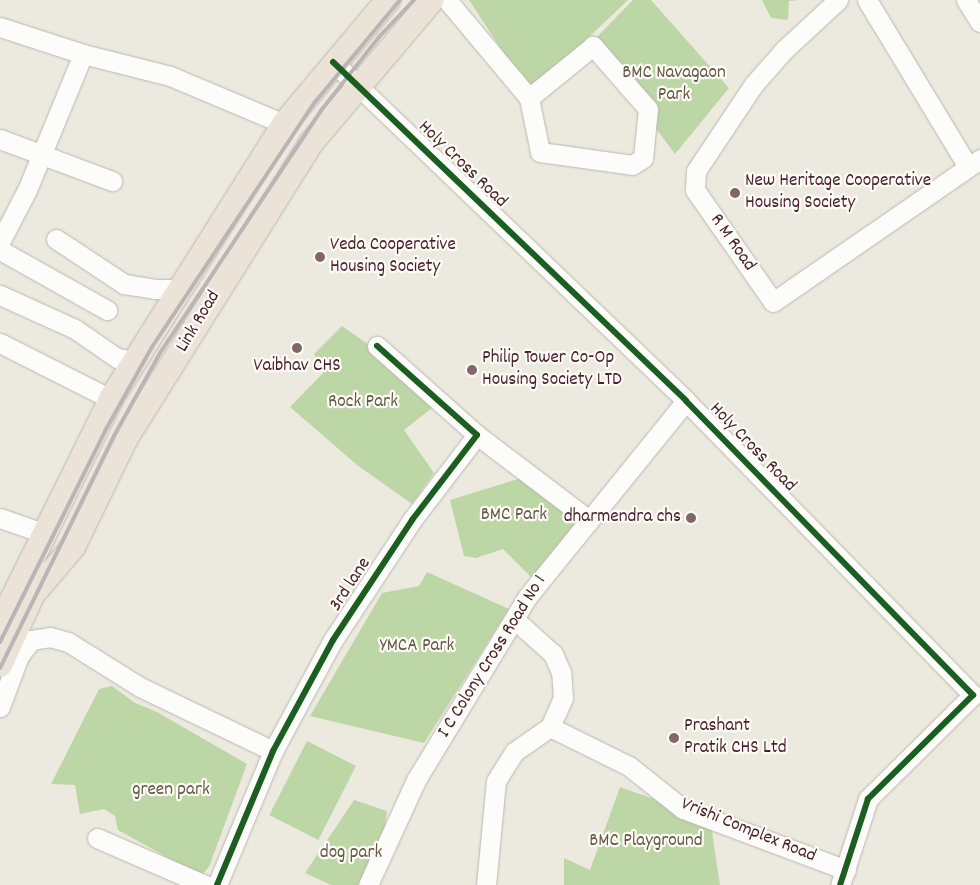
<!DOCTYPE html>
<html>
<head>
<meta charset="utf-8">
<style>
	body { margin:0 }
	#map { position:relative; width:980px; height:885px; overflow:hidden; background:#eceadf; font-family:Dekko,sans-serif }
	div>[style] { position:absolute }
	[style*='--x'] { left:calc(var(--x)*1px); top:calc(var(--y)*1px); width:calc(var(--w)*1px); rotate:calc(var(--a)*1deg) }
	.green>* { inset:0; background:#bdd6a5; transform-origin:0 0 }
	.roads { filter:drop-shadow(0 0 1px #bcb6b1) drop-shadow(0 0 1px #bcb6b1) }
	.minor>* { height:19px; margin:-9.5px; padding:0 9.5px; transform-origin:9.5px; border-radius:9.5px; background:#fcfcfa }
	.major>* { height:24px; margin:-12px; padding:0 12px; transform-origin:12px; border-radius:12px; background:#ebe3d8 }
	.rail>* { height:4px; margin:-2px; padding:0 2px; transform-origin:2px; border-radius:2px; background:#bab4b4 }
	.cycleway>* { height:6px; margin:-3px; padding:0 3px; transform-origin:3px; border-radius:3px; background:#1b5e20 }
	.dots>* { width:14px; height:14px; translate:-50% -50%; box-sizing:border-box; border:2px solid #fdfcf7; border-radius:50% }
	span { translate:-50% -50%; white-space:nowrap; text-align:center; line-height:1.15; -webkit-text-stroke:4.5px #fdfcf7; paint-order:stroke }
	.park-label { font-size:19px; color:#655945 }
	.street-label { font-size:19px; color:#4a1f2b }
	.poi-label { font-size:19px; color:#4a1f2b }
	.left { translate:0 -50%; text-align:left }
	.right { translate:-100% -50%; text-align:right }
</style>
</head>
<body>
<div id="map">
	<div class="green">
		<div style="clip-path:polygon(469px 0,628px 0,530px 93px)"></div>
		<div style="clip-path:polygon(633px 0,651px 0,729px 88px,675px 154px,592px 42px)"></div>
		<div style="clip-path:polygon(762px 0,799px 0,789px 1px,788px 20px,771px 18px)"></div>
		<div style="clip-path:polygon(342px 326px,386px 357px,437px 404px,404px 430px,434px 473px,412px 504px,357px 465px,290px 407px,325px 371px,314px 354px)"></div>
		<div style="clip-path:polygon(521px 478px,579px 521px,531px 577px,503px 549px,476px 558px,464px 556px,450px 500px)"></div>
		<div style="clip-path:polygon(427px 572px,509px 609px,424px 743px,310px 716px,382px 593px,419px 586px)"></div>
		<div style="clip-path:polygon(112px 686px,135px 703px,157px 712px,247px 764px,209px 867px,201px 876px,118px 830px,115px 816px,104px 809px,80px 814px,75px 785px,51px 784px,99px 689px)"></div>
		<div style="left:307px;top:741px;width:55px;height:83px;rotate:27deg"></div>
		<div style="clip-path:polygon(620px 787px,710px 819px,720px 885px,564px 885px,564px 858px,590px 870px)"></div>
		<div style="clip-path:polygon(354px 800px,387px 811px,380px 860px,362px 885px,331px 885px,305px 873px)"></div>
	</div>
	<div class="roads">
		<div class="minor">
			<div style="--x:447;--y:0;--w:128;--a:50.1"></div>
			<div style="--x:529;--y:98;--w:55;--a:78.5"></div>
			<div style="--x:540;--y:152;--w:93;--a:8"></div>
			<div style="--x:632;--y:165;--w:13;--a:-32"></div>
			<div style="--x:643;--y:158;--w:49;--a:-84.2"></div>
			<div style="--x:648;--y:109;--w:84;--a:-131.1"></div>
			<div style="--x:593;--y:46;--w:82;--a:140.9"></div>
			<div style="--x:838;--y:0;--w:74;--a:137.2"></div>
			<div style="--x:784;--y:50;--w:45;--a:131.4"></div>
			<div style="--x:754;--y:84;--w:105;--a:123.7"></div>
			<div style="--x:696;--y:171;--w:19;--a:93"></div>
			<div style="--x:695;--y:190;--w:136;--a:55.1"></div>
			<div style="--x:773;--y:302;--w:252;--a:-34.6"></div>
			<div style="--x:867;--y:0;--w:195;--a:58.8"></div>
			<div style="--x:966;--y:0;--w:26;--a:58"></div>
			<div style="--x:0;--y:27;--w:87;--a:18"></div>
			<div style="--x:83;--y:54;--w:90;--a:14.2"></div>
			<div style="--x:170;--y:76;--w:124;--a:22.8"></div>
			<div style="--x:333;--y:62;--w:489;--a:43.8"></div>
			<div style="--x:686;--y:401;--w:411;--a:45.7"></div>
			<div style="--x:973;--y:695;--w:148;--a:135.3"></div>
			<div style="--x:868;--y:799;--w:90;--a:108"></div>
			<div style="--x:0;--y:139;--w:120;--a:20.6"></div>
			<div style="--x:56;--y:239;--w:82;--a:33.5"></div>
			<div style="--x:124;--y:284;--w:30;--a:9"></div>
			<div style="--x:154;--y:289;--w:27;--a:0"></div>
			<div style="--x:0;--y:242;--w:59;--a:-62.6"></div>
			<div style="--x:27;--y:190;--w:147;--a:-67.6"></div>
			<div style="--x:0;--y:250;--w:123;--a:29.3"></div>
			<div style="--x:0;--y:295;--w:82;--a:24.4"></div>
			<div style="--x:75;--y:329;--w:51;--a:34.6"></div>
			<div style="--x:117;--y:358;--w:18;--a:9"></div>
			<div style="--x:0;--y:343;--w:124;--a:26.8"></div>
			<div style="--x:477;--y:435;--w:141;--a:37.2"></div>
			<div style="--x:0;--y:518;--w:46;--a:19.2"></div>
			<div style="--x:0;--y:707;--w:54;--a:-69.6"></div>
			<div style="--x:19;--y:656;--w:20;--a:-53"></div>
			<div style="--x:31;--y:640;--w:19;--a:-9"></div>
			<div style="--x:50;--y:637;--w:19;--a:16"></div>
			<div style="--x:68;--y:642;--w:85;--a:32"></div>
			<div style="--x:140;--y:687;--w:148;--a:25.7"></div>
			<div style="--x:550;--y:727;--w:88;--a:26.3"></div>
			<div style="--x:629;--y:766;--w:69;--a:38.5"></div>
			<div style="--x:683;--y:809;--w:174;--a:20.5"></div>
			<div style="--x:97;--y:838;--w:118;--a:23.5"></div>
			<div style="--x:217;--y:885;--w:145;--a:-67.3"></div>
			<div style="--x:273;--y:751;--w:126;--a:-61.6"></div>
			<div style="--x:333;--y:640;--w:144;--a:-56.6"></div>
			<div style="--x:412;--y:520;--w:107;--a:-52.6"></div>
			<div style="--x:477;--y:435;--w:134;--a:-138.3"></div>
			<div style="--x:368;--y:885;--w:115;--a:-65.4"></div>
			<div style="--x:416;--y:780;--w:215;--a:-58.7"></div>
			<div style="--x:528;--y:596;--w:251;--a:-51"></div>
			<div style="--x:486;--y:885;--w:104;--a:-84.5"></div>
			<div style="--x:496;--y:781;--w:34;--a:-58"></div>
			<div style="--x:514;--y:752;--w:44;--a:-34.8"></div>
			<div style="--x:550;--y:727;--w:32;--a:-66"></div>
			<div style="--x:563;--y:698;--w:26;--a:-94"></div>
			<div style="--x:561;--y:672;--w:20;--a:-114"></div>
			<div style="--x:553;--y:654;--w:52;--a:-138.1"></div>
		</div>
		<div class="major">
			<div style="--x:0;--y:624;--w:251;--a:-63.7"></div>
			<div style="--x:111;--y:399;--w:325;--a:-57.8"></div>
			<div style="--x:284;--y:124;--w:162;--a:-50"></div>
			<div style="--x:0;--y:665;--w:78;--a:-65.1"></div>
			<div style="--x:33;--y:594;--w:62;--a:-49.6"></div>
			<div style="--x:73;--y:547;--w:121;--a:-64.1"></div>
			<div style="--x:126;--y:438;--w:348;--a:-57.9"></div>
			<div style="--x:311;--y:143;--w:187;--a:-49.8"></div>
		</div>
	</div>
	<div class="rail">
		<div style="--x:0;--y:642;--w:236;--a:-63.5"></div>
		<div style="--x:105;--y:431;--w:96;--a:-60.8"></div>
		<div style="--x:152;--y:347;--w:294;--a:-56.4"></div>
		<div style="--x:315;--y:102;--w:133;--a:-50.2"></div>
		<div style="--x:0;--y:668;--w:258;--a:-63.8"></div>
		<div style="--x:114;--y:436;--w:95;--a:-61"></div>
		<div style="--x:160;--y:353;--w:294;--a:-56.4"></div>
		<div style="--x:323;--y:108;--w:90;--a:-51.7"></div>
		<div style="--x:379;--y:37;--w:51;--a:-46.6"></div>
	</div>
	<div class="cycleway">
		<div style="--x:333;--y:62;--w:489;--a:43.8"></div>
		<div style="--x:686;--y:401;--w:411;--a:45.7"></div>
		<div style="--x:973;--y:695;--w:148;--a:135.3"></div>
		<div style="--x:868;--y:799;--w:90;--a:108"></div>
		<div style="--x:217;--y:885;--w:145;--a:-67.3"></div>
		<div style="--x:273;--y:751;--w:126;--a:-61.6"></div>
		<div style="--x:333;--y:640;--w:144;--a:-56.6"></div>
		<div style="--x:412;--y:520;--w:107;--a:-52.6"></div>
		<div style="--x:477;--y:435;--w:134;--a:-138.3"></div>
	</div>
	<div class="dots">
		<div style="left:735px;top:193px;background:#83666a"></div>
		<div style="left:320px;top:257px;background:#83666a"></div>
		<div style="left:297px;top:348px;background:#83666a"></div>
		<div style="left:472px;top:370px;background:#83666a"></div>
		<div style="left:691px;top:518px;background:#83666a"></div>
		<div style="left:674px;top:738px;background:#83666a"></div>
	</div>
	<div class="park-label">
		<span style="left:674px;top:85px">BMC Navagaon<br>Park</span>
		<span style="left:363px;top:403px">Rock Park</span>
		<span style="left:514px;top:516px">BMC Park</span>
		<span style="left:417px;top:647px">YMCA Park</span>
		<span style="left:171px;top:791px">green park</span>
		<span style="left:646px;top:842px">BMC Playground</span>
		<span style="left:351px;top:854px">dog park</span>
	</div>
	<div class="street-label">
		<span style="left:462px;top:165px;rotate:44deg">Holy Cross Road</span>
		<span style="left:732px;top:243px;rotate:55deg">R M Road</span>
		<span style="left:199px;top:322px;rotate:-59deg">Link Road</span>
		<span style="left:752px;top:448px;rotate:46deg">Holy Cross Road</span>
		<span style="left:351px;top:585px;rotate:-57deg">3rd lane</span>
		<span style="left:493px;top:657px;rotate:-58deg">I C Colony Cross Road No 1</span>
		<span style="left:748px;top:831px;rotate:22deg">Vrishi Complex Road</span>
	</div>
	<div class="poi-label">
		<span class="left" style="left:745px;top:193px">New Heritage Cooperative<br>Housing Society</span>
		<span class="left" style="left:330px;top:257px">Veda Cooperative<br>Housing Society</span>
		<span class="left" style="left:482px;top:370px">Philip Tower Co-Op<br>Housing Society LTD</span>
		<span style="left:297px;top:367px">Vaibhav CHS</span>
		<span class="right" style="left:681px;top:518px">dharmendra chs</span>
		<span class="left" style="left:684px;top:738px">Prashant<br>Pratik CHS Ltd</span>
	</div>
</div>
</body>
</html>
